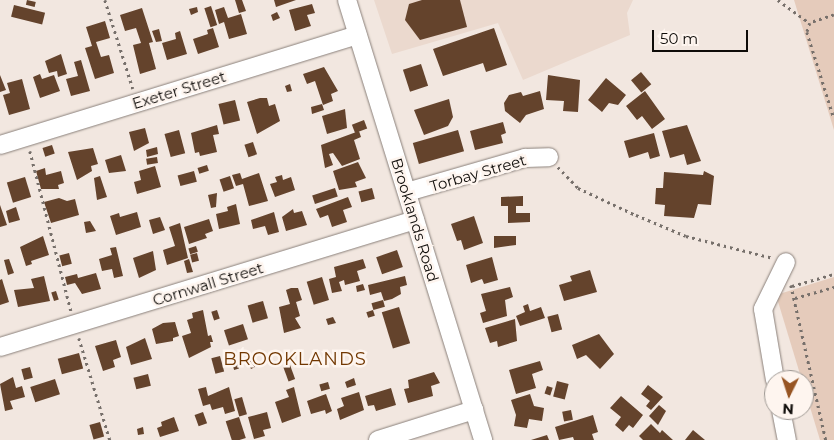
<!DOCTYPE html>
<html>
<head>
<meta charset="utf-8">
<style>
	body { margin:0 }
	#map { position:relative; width:834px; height:440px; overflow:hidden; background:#f2e7e0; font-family:Montserrat,sans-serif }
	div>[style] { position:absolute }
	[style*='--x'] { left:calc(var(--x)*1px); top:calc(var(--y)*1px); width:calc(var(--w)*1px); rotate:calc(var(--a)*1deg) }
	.built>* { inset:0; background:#ebd9ce }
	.green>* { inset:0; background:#e5cbbb }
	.building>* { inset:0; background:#64432c; transform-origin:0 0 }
	.path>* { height:2.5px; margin-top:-1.25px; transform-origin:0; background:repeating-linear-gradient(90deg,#77706b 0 2.5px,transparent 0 6.5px) }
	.roads { filter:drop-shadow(0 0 1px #8a807a) drop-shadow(0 0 1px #8a807a) }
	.minor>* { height:18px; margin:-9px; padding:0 9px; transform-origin:9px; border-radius:9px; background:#fff }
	span { translate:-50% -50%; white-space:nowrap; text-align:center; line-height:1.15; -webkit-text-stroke:5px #fef5ef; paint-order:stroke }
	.street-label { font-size:15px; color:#0f0c09 }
	.quarter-label { font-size:18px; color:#713701; letter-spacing:1px }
	.north { position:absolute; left:764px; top:370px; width:50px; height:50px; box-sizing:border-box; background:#fef5ef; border:1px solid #9e9893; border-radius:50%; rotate:184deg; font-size:14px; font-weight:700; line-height:20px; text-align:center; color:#0f0c09 }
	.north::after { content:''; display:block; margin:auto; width:18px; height:22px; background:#975523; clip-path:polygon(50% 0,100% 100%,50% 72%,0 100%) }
	.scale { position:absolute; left:652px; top:30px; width:96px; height:22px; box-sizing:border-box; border:2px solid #0f0c09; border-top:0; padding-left:6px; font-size:15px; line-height:18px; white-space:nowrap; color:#0f0c09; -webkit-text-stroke:4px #fef5ef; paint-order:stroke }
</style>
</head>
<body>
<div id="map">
	<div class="built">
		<div style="clip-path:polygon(374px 0,633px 0,627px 13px,630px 35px,523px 80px,498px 23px,392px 54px)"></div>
	</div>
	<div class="green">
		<div style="clip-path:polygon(794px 0,834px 0,834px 130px)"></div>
		<div style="clip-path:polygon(834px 277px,834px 440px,820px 440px,776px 295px)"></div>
	</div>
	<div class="building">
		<div style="left:27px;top:0;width:9px;height:5px;rotate:13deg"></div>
		<div style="clip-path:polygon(235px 0,242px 0,246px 11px,239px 13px)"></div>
		<div style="clip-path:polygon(274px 0,296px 0,276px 7px)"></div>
		<div style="clip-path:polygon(422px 0,460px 0,467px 27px,420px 40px,405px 20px,409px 4px)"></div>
		<div style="clip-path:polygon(312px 4px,315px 13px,307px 15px,311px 26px,295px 31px,289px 10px)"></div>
		<div style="left:14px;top:5px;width:32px;height:12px;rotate:14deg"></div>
		<div style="left:211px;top:6px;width:20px;height:7px;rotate:72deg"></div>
		<div style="clip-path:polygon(197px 7px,198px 12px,191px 15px,189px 9px)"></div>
		<div style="clip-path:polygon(224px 7px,228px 18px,241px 14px,247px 34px,229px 39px,224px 22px,219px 24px,215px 10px)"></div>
		<div style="clip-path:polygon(142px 8px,153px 42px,149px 43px,156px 69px,140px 74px,133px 45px,141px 43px,136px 28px,125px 31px,120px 15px)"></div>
		<div style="clip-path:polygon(277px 12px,280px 18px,273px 21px,271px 15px)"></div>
		<div style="clip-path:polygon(105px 21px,110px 38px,96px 42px,101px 57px,109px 55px,114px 73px,95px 79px,85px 48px,92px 46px,86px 27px)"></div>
		<div style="clip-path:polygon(213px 28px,219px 47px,198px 54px,193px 39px,208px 34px,207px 30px)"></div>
		<div style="clip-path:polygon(494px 28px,507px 65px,486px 72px,483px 63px,443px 76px,433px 49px)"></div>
		<div style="clip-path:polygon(159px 29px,162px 41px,156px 42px,152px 31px)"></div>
		<div style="clip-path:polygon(180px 31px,187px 54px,167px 60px,162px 43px,176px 39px,175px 33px)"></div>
		<div style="clip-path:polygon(61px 54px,67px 74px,58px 77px,57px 71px,49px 73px,45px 61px)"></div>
		<div style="clip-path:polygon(81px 60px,90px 91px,71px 96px,66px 79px,78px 76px,74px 62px)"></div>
		<div style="left:421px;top:64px;width:23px;height:19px;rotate:72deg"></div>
		<div style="clip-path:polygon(324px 67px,338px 91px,331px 94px,333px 101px,323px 105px,315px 81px,307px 84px,303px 74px)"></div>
		<div style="left:641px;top:72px;width:16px;height:13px;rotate:50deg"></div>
		<div style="clip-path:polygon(40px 74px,42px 79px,54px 75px,60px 91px,40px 98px,33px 77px)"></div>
		<div style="clip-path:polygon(0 75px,6px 90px,0 92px)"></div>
		<div style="clip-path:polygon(548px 75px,580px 80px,578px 112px,563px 111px,564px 101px,546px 100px)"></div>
		<div style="clip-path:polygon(606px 78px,626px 95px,618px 105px,609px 103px,602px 112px,588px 100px)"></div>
		<div style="clip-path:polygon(22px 79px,30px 109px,9px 115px,3px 95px,10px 93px,7px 83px)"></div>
		<div style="clip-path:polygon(290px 84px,292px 91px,287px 92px,285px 86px)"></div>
		<div style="clip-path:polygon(540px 91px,544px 109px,526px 115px,520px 123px,505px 111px,504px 103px,509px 95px,521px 92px,523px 96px)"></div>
		<div style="clip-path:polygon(645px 91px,665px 119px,652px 129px,642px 116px,637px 120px,626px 106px)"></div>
		<div style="clip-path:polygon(260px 98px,267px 98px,269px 106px,275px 104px,280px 121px,257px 134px,247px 102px)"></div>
		<div style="clip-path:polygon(449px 99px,453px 117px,448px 126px,424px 135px,414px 110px)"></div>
		<div style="left:235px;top:100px;width:21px;height:17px;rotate:76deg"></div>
		<div style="clip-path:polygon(322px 104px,324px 110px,312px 114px,311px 107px)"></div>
		<div style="clip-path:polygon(345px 109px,347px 128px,327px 134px,322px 116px)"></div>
		<div style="left:364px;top:120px;width:9px;height:13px;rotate:69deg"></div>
		<div style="clip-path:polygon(503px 122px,506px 133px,501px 135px,503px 143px,475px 150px,470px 131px)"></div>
		<div style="clip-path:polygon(217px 125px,219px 134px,213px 135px,217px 152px,200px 156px,199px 152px,195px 153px,191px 133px)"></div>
		<div style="clip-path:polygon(687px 125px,701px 161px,687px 165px,684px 154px,670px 158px,662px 131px)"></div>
		<div style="clip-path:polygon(145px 128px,149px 143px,134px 151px,129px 132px)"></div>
		<div style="left:179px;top:130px;width:24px;height:15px;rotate:75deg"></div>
		<div style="left:458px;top:130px;width:22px;height:47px;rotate:74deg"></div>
		<div style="clip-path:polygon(359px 131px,361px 137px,354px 140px,360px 159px,342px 166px,333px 153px,329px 154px,333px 165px,325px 168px,321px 145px)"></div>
		<div style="clip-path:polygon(654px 133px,660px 156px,650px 159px,648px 152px,629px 158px,624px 141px)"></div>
		<div style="left:253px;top:142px;width:13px;height:9px;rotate:72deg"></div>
		<div style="left:52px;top:145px;width:9px;height:10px;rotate:72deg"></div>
		<div style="clip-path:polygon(157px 147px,158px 154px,147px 157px,146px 150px)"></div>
		<div style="clip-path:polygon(93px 148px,98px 164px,91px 166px,92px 171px,77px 180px,68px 152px)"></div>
		<div style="clip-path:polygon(121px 155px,126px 171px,109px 173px,105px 160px)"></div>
		<div style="left:157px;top:157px;width:6px;height:11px;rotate:81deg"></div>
		<div style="clip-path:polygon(358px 162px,366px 178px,355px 182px,357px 187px,339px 190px,333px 171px)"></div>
		<div style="left:207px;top:165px;width:6px;height:10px;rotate:72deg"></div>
		<div style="clip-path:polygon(155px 166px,161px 187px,137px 194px,134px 182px,141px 180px,139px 171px)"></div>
		<div style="clip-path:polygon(45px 168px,46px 175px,61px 171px,64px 183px,58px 185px,59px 189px,41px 189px,36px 171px)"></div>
		<div style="left:194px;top:171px;width:11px;height:17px;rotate:75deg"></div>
		<div style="clip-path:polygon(704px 171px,714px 176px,711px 205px,698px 204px,694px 218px,664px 216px,665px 205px,655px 204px,656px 188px,663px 188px,664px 172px,703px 175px)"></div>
		<div style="clip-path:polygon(240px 173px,242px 179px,259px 173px,268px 201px,249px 206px,243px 184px,236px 186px,232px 175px)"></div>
		<div style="clip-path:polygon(282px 175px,283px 180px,291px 177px,295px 190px,275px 197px,270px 184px,277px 182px,275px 177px)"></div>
		<div style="clip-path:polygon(100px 176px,107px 197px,97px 200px,94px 178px)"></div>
		<div style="left:230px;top:176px;width:13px;height:11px;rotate:72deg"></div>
		<div style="left:25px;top:177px;width:21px;height:19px;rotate:73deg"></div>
		<div style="left:335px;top:188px;width:9px;height:24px;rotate:72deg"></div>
		<div style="left:372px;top:188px;width:11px;height:14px;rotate:75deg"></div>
		<div style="clip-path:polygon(217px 193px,216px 207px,211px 208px,208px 195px)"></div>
		<div style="clip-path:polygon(523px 196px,523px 206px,516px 206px,516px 213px,530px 213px,530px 222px,508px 223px,508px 206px,501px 206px,501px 197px)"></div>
		<div style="clip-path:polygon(348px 197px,352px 207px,343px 210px,347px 222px,332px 227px,328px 215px,320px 218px,316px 209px)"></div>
		<div style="clip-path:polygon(59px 198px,67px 201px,75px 199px,79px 215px,51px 223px,44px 202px)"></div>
		<div style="clip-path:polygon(236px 204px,240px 224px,219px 229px,216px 214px,228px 211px,227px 207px)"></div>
		<div style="clip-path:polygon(0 205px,7px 225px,0 227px)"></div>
		<div style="clip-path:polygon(16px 207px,20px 220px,9px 223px,6px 211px)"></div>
		<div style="clip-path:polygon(293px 209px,294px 213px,302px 211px,307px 225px,286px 231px,282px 217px)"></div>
		<div style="clip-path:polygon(137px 212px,141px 227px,116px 235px,110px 216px,119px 213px,120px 217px)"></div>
		<div style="clip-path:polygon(274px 212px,279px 232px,268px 235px,265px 226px,253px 229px,251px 220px)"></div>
		<div style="clip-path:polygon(474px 216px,483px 243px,464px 250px,461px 240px,457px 241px,451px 224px)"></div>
		<div style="clip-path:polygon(160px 217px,165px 230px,153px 234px,149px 220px)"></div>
		<div style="clip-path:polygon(209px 219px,213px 231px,205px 234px,207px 238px,189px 244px,184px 227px)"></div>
		<div style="clip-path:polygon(90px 221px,96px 231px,86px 233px,84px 222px)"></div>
		<div style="clip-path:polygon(180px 223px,188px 258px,167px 265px,163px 250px,175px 246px,169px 227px)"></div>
		<div style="clip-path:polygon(43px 236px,49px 255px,31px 261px,32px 264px,26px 266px,20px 247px)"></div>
		<div style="clip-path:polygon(494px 236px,516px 236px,516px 245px,494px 248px)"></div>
		<div style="left:196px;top:246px;width:6px;height:8px;rotate:72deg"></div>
		<div style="clip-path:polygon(116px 247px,123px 276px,114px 278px,112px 269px,102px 271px,99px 259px,112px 255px,110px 248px)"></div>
		<div style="left:397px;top:250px;width:18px;height:22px;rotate:71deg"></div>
		<div style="clip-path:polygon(153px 251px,156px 270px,139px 278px,133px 258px)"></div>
		<div style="left:69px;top:253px;width:11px;height:10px;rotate:75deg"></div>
		<div style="left:197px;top:253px;width:8px;height:7px;rotate:76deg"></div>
		<div style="clip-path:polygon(492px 257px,498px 280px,484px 284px,482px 279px,471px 283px,466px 265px)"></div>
		<div style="clip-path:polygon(9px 259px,14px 273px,8px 275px,4px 260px)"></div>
		<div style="clip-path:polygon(189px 259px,193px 272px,187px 273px,184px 261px)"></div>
		<div style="clip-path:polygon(363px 259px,366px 268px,357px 271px,360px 281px,345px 285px,344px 280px,339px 282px,342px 291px,332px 293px,329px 279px,336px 277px,334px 267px)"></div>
		<div style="clip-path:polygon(590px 270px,597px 292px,564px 301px,559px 285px,572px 281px,570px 276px)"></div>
		<div style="clip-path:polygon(96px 273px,101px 289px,82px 294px,75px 283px,67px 285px,65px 277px,77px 274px,78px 278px)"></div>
		<div style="clip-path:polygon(44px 276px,50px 301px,18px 307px,14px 290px,34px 288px,31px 279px)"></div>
		<div style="clip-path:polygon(405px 276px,407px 285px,400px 287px,401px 294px,392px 299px,384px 301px,381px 292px,370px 295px,368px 285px)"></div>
		<div style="left:322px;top:277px;width:24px;height:16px;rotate:73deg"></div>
		<div style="clip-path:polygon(2px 279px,9px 302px,0 305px,0 280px)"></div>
		<div style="clip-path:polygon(363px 284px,365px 290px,357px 292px,356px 286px)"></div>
		<div style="clip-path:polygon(510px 287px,513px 297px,505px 300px,507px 316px,483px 323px,480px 313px,486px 311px,481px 294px)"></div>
		<div style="clip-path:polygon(291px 288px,298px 288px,302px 300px,296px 302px,300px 316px,295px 318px,301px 328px,284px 333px,279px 307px,290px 304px,286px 290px)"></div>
		<div style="left:56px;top:291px;width:9px;height:5px;rotate:72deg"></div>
		<div style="left:383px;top:300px;width:7px;height:12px;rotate:74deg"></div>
		<div style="left:263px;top:301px;width:18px;height:16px;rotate:74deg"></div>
		<div style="clip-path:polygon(528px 304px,530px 311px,541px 307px,545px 318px,520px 326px,516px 316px,525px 312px,523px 306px)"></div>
		<div style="left:399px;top:307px;width:38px;height:18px;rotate:73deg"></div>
		<div style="clip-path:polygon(203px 310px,208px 336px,211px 335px,213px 342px,210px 342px,211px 347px,189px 358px,182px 336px,191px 333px,187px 320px,193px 318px,192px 313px)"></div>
		<div style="left:217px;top:310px;width:9px;height:6px;rotate:72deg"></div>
		<div style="left:373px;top:310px;width:6px;height:7px;rotate:72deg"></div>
		<div style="left:558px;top:314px;width:16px;height:11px;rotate:75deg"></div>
		<div style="clip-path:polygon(333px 317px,336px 323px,328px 325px,326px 319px)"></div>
		<div style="clip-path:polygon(515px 319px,517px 341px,498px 347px,497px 341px,490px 343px,485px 328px)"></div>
		<div style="clip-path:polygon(175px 322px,179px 336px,173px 338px,173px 341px,156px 344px,152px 329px,163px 323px)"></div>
		<div style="left:243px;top:324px;width:16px;height:20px;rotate:72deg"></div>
		<div style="clip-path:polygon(599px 334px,614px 354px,600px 369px,586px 355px,577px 359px,572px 345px)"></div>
		<div style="clip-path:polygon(145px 338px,152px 359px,131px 365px,126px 347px)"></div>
		<div style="clip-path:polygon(116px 340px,121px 357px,113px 360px,115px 367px,103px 371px,95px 346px)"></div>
		<div style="left:79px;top:353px;width:16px;height:22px;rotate:75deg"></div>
		<div style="left:220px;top:356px;width:16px;height:9px;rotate:75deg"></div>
		<div style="left:236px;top:359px;width:10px;height:5px;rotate:73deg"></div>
		<div style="clip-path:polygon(251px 359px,255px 367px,251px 369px,247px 360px)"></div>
		<div style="clip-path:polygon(540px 361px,543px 370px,532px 374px,536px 388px,516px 394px,509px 370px)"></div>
		<div style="left:290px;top:365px;width:15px;height:7px;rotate:70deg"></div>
		<div style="left:30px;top:367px;width:11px;height:9px;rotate:75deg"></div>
		<div style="clip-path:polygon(434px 372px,440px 383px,431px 386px,433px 396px,408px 403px,404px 389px,409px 388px,408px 380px)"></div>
		<div style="left:148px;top:374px;width:12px;height:15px;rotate:76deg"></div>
		<div style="clip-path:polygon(13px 377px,16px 388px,22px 386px,25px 397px,10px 401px,13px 409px,5px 411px,0 384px)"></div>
		<div style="clip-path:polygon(354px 378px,356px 385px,347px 388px,345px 382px)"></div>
		<div style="left:55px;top:379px;width:16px;height:26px;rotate:72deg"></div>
		<div style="left:557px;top:381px;width:12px;height:16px;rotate:14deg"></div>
		<div style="left:328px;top:382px;width:7px;height:9px;rotate:74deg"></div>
		<div style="clip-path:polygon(648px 385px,663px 397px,651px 410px,646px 406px,650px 401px,641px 394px)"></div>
		<div style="left:547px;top:386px;width:6px;height:8px;rotate:18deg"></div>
		<div style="clip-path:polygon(206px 387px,208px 396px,229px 387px,235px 411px,225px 414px,223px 407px,212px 410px,210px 404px,203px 406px,198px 389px)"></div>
		<div style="clip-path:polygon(294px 387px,301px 416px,282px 423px,275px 402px,289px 397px,286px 390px)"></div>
		<div style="clip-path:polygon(391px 388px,396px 405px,376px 411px,374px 405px,368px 406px,365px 396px)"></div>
		<div style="clip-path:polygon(359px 392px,364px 410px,340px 420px,337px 409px,344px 406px,341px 398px)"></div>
		<div style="clip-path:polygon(326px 394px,332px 411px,326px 414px,325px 410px,311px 414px,307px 401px)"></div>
		<div style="clip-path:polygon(530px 394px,534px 406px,544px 408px,542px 421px,529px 419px,527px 428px,514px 426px,516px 415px,511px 400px)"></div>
		<div style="clip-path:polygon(621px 396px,643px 415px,633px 428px,629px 425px,623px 432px,615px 425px,621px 417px,610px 408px)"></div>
		<div style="left:242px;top:397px;width:18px;height:8px;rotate:74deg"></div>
		<div style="clip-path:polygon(659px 405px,666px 411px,658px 425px,649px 416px)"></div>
		<div style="left:571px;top:410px;width:10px;height:9px;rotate:79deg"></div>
		<div style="left:203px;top:412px;width:12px;height:9px;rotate:70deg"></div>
		<div style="clip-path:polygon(267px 412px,271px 428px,263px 430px,265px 436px,254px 439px,248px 417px)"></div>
		<div style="clip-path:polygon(593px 415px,598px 432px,592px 434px,594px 440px,574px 440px,573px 437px,559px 440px,555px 427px)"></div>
		<div style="clip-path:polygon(174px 417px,179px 431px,160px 437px,157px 428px,162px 426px,161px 422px)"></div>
		<div style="left:239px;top:417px;width:22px;height:14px;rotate:72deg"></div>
		<div style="left:100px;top:422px;width:15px;height:11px;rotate:74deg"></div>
		<div style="clip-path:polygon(651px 424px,660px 433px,662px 430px,673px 440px,643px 440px,639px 436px)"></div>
		<div style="clip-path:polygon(143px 427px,144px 434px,138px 435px,137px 429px)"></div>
		<div style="clip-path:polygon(693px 430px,705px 440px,685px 440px)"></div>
		<div style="clip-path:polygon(547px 435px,549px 440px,531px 440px)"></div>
	</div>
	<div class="path">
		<div style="--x:105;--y:0;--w:93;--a:72.5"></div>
		<div style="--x:778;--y:0;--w:39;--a:36"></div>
		<div style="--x:834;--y:15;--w:25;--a:162"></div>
		<div style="--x:810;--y:23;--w:9;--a:108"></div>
		<div style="--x:807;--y:32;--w:90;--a:72.6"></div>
		<div style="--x:30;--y:151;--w:165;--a:75.6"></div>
		<div style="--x:558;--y:167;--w:29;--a:46"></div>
		<div style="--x:578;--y:188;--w:64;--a:25"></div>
		<div style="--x:636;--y:215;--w:54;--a:22.8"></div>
		<div style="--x:686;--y:236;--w:90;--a:14.2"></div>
		<div style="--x:791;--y:285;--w:159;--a:77.3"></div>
		<div style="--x:792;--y:286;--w:44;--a:-15.9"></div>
		<div style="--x:795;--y:298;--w:41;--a:-15.8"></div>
		<div style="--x:79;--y:338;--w:107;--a:73.1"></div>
	</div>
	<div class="roads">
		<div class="minor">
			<div style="--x:347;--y:0;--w:461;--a:72.8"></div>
			<div style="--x:0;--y:145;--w:374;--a:-17.1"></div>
			<div style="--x:407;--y:192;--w:123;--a:-16.1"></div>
			<div style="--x:525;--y:158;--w:24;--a:-2"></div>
			<div style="--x:0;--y:347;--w:434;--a:-17"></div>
			<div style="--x:775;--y:380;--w:72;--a:-99.6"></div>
			<div style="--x:763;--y:309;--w:52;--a:-63.9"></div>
			<div style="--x:781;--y:410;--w:31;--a:79"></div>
			<div style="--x:378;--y:440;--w:101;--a:-17.4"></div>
		</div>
	</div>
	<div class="street-label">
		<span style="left:179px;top:90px;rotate:-17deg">Exeter Street</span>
		<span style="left:478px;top:173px;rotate:-16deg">Torbay Street</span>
		<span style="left:415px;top:220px;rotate:73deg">Brooklands Road</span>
		<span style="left:208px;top:284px;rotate:-17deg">Cornwall Street</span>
	</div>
	<div class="quarter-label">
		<span style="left:295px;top:359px">BROOKLANDS</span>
	</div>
	<div class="north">N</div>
	<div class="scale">50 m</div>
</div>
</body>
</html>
